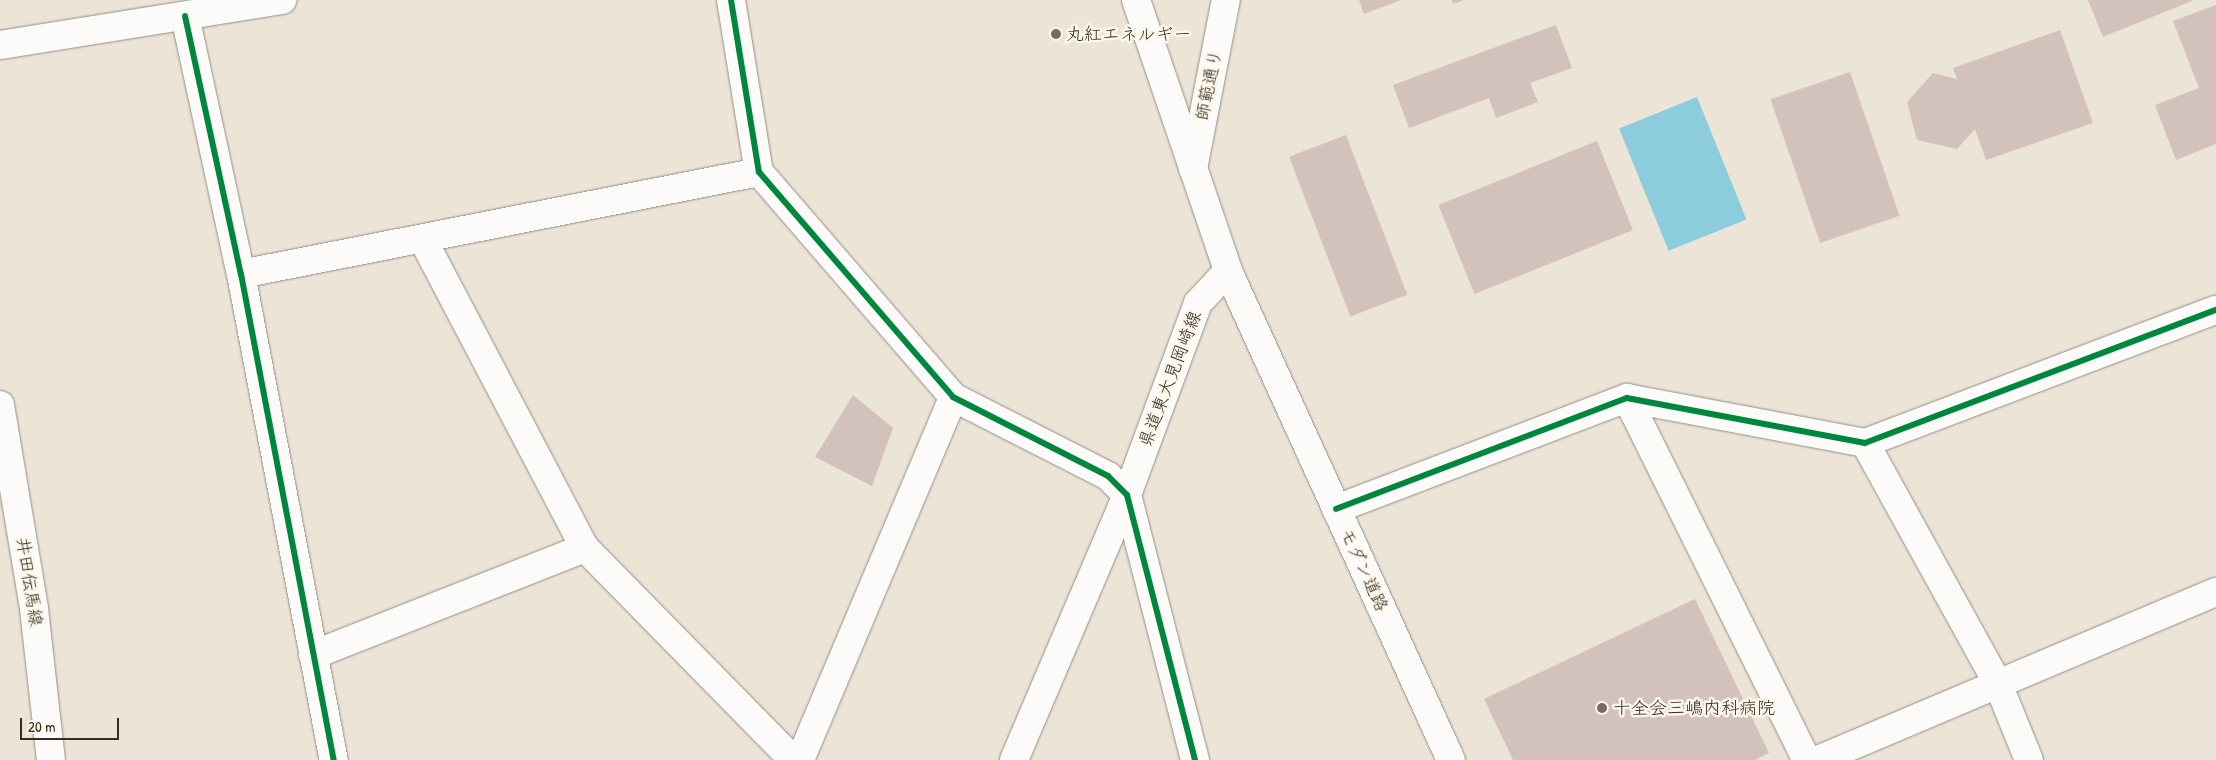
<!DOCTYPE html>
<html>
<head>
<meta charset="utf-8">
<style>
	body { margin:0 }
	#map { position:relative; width:2216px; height:760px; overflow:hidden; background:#ece4d7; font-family:"Patrick Hand","Klee One",sans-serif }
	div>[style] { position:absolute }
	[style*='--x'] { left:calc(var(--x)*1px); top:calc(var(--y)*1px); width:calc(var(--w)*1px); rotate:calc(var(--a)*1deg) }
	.water>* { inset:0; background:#8bccdd; transform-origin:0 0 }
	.building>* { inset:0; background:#d3c1bc; transform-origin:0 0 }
	.roads { filter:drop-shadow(0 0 1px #958e85) drop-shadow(0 0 1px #958e85) }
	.street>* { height:28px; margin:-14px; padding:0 14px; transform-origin:14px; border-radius:14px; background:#fcfbf9 }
	.secondary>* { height:28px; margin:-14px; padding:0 14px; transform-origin:14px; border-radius:14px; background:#fcfbf9 }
	.cycleway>* { height:6px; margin:-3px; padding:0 3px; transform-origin:3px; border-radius:3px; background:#00873e }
	.dots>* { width:14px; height:14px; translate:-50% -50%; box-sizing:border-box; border:2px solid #fbf7ec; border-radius:50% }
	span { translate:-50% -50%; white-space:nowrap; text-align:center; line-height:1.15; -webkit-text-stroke:5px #fbf7ec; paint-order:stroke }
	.poi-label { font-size:18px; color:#3b2a1e }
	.left { translate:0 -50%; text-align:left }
	.street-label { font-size:18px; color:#3b2a1e }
	.scale { position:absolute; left:20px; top:718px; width:99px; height:22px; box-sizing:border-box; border:2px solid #3b2a1e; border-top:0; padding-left:6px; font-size:15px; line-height:18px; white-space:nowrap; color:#3b2a1e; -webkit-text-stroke:4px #fbf7ec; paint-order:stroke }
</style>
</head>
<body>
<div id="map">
	<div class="water">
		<div style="left:1697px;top:97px;width:132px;height:84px;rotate:68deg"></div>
	</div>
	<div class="building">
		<div style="clip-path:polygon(1359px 0,1401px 0,1364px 14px)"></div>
		<div style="clip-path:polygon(1452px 0,1464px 0,1453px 4px)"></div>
		<div style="clip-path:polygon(2088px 0,2194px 0,2103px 37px)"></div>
		<div style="clip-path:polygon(2216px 5px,2216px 144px,2176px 160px,2155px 105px,2199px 88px,2173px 21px)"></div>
		<div style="clip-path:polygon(1556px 25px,1572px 68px,1530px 83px,1538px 102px,1496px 118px,1489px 98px,1409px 128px,1393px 85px)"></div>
		<div style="clip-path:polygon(2060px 30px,2093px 123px,1986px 160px,1975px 129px,1957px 149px,1917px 140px,1907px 102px,1933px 73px,1957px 79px,1953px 68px)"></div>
		<div style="left:1850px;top:72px;width:152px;height:84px;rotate:71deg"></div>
		<div style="left:1346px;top:135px;width:171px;height:61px;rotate:69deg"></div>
		<div style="left:1597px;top:141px;width:96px;height:171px;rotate:68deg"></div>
		<div style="clip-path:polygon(853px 395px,893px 428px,872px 486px,815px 457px)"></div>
		<div style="clip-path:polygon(1695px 599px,1769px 753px,1755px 760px,1513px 760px,1484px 699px)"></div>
	</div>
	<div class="roads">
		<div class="street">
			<div style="--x:731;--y:0;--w:174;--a:80.8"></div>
			<div style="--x:759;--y:172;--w:297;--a:49.2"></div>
			<div style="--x:953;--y:397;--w:174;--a:27"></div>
			<div style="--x:1108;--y:476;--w:27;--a:45"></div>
			<div style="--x:1127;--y:495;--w:274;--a:75.6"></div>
			<div style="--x:185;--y:16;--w:264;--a:77.8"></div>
			<div style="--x:241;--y:274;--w:495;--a:79.2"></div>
			<div style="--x:0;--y:45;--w:286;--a:-9.1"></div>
			<div style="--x:1193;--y:169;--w:172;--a:-79"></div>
			<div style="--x:423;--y:240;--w:348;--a:62.3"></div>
			<div style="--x:585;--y:548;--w:297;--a:45.5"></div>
			<div style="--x:241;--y:274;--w:528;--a:-11.14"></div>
			<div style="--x:1627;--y:398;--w:404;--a:63.6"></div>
			<div style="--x:1865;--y:443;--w:275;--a:61.1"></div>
			<div style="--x:1998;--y:684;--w:82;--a:67.8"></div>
			<div style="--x:1336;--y:509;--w:311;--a:-20.9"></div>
			<div style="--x:1627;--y:398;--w:242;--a:10.7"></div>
			<div style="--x:1865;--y:443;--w:375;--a:-20.8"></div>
			<div style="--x:313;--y:655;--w:292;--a:-21.5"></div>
			<div style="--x:800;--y:760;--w:394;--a:-67.1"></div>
			<div style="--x:1818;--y:760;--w:432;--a:-22.9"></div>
		</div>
		<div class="secondary">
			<div style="--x:1136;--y:0;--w:286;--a:71.2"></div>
			<div style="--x:1228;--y:271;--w:537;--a:65.49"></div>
			<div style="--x:0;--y:405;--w:207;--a:80.5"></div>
			<div style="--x:34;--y:609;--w:152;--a:83.6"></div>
			<div style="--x:1014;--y:760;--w:288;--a:-66.9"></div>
			<div style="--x:1127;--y:495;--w:205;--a:-69.7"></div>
			<div style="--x:1198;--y:303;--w:44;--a:-46.8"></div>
		</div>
	</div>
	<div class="cycleway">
		<div style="--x:731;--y:0;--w:174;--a:80.8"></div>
		<div style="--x:759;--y:172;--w:297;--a:49.2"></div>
		<div style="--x:953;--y:397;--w:174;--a:27"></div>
		<div style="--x:1108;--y:476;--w:27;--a:45"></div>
		<div style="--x:1127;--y:495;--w:274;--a:75.6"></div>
		<div style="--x:185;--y:16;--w:264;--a:77.8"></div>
		<div style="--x:241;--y:274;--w:495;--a:79.2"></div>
		<div style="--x:1336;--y:509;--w:311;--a:-20.9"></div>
		<div style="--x:1627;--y:398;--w:242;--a:10.7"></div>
		<div style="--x:1865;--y:443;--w:375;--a:-20.8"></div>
	</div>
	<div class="dots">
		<div style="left:1056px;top:34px;background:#796b5f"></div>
		<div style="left:1602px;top:708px;background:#796b5f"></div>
	</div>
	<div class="poi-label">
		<span class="left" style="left:1066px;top:34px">丸紅エネルギー</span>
		<span class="left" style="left:1613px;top:708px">十全会三嶋内科病院</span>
	</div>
	<div class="street-label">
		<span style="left:1209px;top:85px;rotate:-79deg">師範通り</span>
		<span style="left:1170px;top:379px;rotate:-69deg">県道東大見岡崎線</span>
		<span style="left:1364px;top:570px;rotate:65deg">モダン道路</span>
		<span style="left:29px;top:582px;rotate:81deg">井田伝馬線</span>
	</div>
	<div class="scale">20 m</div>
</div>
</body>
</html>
